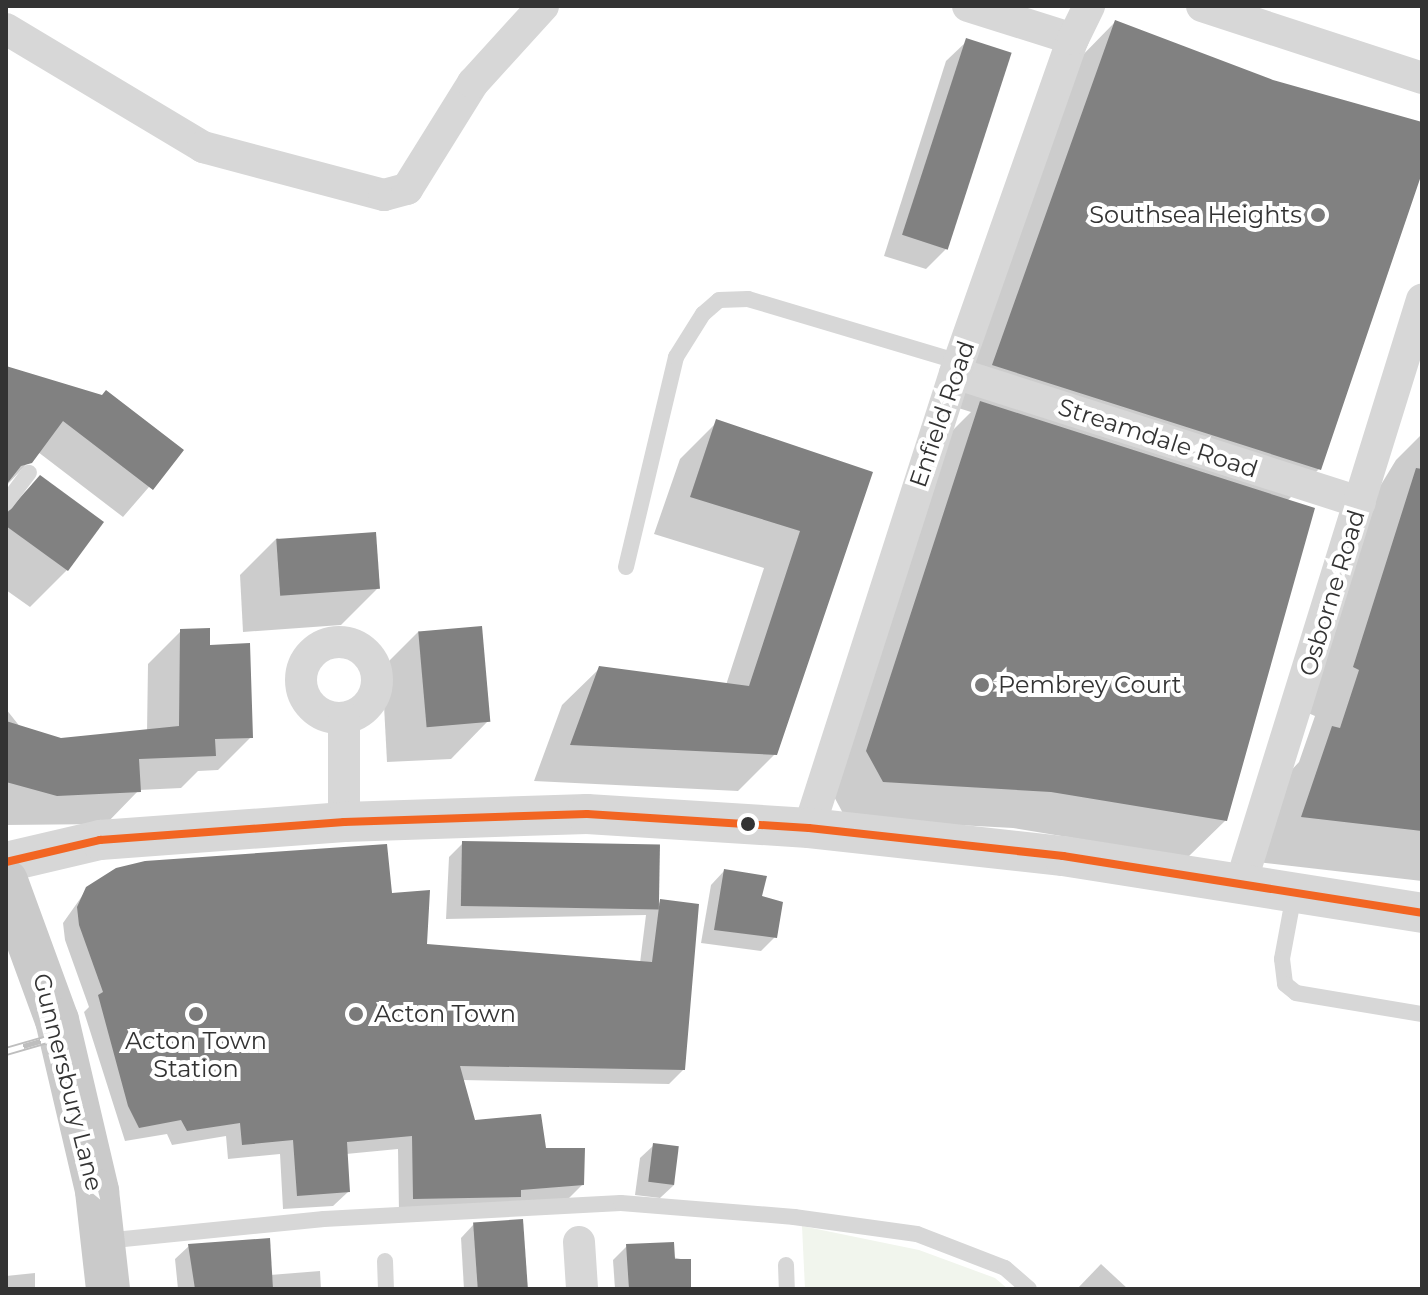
<!DOCTYPE html>
<html>
<head>
<meta charset="utf-8">
<style>
	body { margin:0 }
	#map { position:relative; width:1428px; height:1295px; overflow:hidden; background:#fff; font-family:Montserrat,sans-serif }
	div>[style] { position:absolute }
	[style*='--x'] { left:calc(var(--x)*1px); top:calc(var(--y)*1px); width:calc(var(--w)*1px); rotate:calc(var(--a)*1deg) }
	.green>* { inset:0; background:#f1f5ed }
	.shadow>* { inset:0; background:#0003 }
	.building>* { inset:0; background:#818181; transform-origin:0 0 }
	.service>* { height:16px; margin:-8px; padding:0 8px; transform-origin:8px; border-radius:8px; background:#d7d7d7 }
	.minor>* { height:32px; margin:-16px; padding:0 16px; transform-origin:16px; border-radius:16px; background:#d7d7d7 }
	.minor>.ring { margin:-16px; padding:0; box-sizing:content-box; background:none; border:32px solid #d7d7d7; border-radius:50% }
	.tertiary>* { height:40px; margin:-20px; padding:0 20px; transform-origin:20px; border-radius:20px; background:#d7d7d7 }
	.primary>* { height:44px; margin:-22px; padding:0 22px; transform-origin:22px; border-radius:22px; background:#cacaca }
	.rail>* { height:9px; margin-top:-4.5px; transform-origin:0; background:repeating-linear-gradient(90deg,#fff 0 18px,#bebebe 0 36px); box-sizing:border-box; border-block:2px solid #bebebe }
	.bus-1>* { height:8px; margin:-4px; padding:0 4px; transform-origin:4px; border-radius:4px; background:#f26522 }
	.dots>* { width:22px; height:22px; translate:-50% -50%; box-sizing:border-box; border:4px solid #fff; border-radius:50% }
	span { translate:-50% -50%; white-space:nowrap; text-align:center; line-height:1.15; -webkit-text-stroke:8px #fff; paint-order:stroke }
	.poi-label { font-size:24px; color:#333 }
	.right { translate:-100% -50%; text-align:right }
	.left { translate:0 -50%; text-align:left }
	.street-label { font-size:24px; color:#333 }
	.frame { position:absolute; inset:0; border:8px solid #333; pointer-events:none }
</style>
</head>
<body>
<div id="map">
	<div class="green">
		<div style="clip-path:polygon(802px 1226px,919px 1250px,995px 1278px,1008px 1289px,805px 1289px)"></div>
	</div>
	<div class="shadow">
		<div style="clip-path:polygon(1115px 22px,1273px 82px,1422px 124px,1422px 164px,1319px 469px,1287px 501px,1226px 820px,1188px 857px,1013px 828px,846px 819px,830px 789px,943px 440px,971px 412px,952px 406px,1074px 64px)"></div>
		<div style="clip-path:polygon(967px 41px,946px 249px,926px 269px,884px 256px,946px 61px)"></div>
		<div style="clip-path:polygon(6px 368px,181px 450px,123px 517px,38px 452px,6px 486px)"></div>
		<div style="clip-path:polygon(717px 422px,871px 473px,775px 754px,738px 791px,534px 781px,562px 705px,600px 668px,726px 685px,764px 568px,654px 534px,680px 459px)"></div>
		<div style="clip-path:polygon(1422px 434px,1422px 881px,1257px 862px,1287px 775px,1299px 762px,1315px 716px,1308px 713px,1379px 488px,1396px 460px)"></div>
		<div style="clip-path:polygon(40px 477px,102px 522px,67px 570px,30px 607px,6px 590px,6px 511px)"></div>
		<div style="clip-path:polygon(277px 538px,378px 588px,341px 625px,243px 632px,240px 575px)"></div>
		<div style="clip-path:polygon(181px 631px,208px 647px,251px 737px,218px 770px,198px 771px,181px 788px,139px 790px,106px 824px,6px 825px,6px 709px,21px 728px,61px 740px,147px 732px,148px 664px)"></div>
		<div style="clip-path:polygon(419px 631px,488px 721px,451px 759px,387px 762px,382px 668px)"></div>
		<div style="clip-path:polygon(463px 843px,656px 906px,661px 901px,684px 1069px,669px 1084px,462px 1080px,474px 1123px,544px 1150px,582px 1185px,568px 1199px,399px 1213px,398px 1149px,346px 1154px,348px 1192px,333px 1206px,283px 1209px,280px 1154px,228px 1159px,226px 1136px,172px 1145px,167px 1134px,125px 1141px,84px 1012px,89px 1007px,65px 940px,63px 923px,87px 889px,391px 895px,425px 946px,640px 963px,646px 915px,446px 919px,449px 857px)"></div>
		<div style="clip-path:polygon(724px 871px,760px 897px,775px 937px,761px 951px,701px 943px,711px 885px)"></div>
		<div style="clip-path:polygon(654px 1145px,674px 1185px,660px 1198px,635px 1195px,640px 1158px)"></div>
		<div style="clip-path:polygon(474px 1224px,525px 1289px,464px 1289px,461px 1238px)"></div>
		<div style="clip-path:polygon(189px 1246px,270px 1275px,320px 1271px,321px 1289px,178px 1289px,175px 1259px)"></div>
		<div style="clip-path:polygon(627px 1246px,689px 1261px,691px 1289px,615px 1289px,613px 1260px)"></div>
		<div style="clip-path:polygon(1101px 1264px,1128px 1289px,1077px 1289px)"></div>
		<div style="clip-path:polygon(35px 1273px,35px 1289px,6px 1289px,6px 1276px)"></div>
	</div>
	<div class="building">
		<div style="clip-path:polygon(1115px 20px,1273px 80px,1422px 122px,1422px 173px,1321px 470px,992px 365px)"></div>
		<div style="left:966px;top:38px;width:48px;height:207px;rotate:18deg"></div>
		<div style="clip-path:polygon(6px 366px,102px 395px,106px 390px,184px 450px,153px 490px,63px 421px,32px 463px,21px 466px,6px 485px)"></div>
		<div style="clip-path:polygon(980px 401px,1315px 508px,1227px 821px,1051px 792px,883px 782px,866px 751px)"></div>
		<div style="clip-path:polygon(716px 419px,873px 472px,777px 755px,570px 745px,599px 666px,749px 686px,800px 531px,690px 497px)"></div>
		<div style="clip-path:polygon(1416px 468px,1422px 469px,1422px 831px,1301px 817px,1332px 726px,1340px 728px,1359px 670px,1353px 667px)"></div>
		<div style="clip-path:polygon(40px 475px,104px 522px,68px 571px,6px 526px,6px 514px)"></div>
		<div style="left:376px;top:532px;width:57px;height:100px;rotate:86deg"></div>
		<div style="left:482px;top:626px;width:96px;height:64px;rotate:85deg"></div>
		<div style="clip-path:polygon(210px 628px,210px 645px,250px 643px,253px 738px,215px 739px,216px 756px,139px 759px,141px 792px,57px 796px,6px 782px,6px 721px,61px 738px,179px 726px,180px 629px)"></div>
		<div style="left:462px;top:841px;width:198px;height:65px;rotate:1deg"></div>
		<div style="clip-path:polygon(387px 844px,392px 893px,430px 890px,427px 944px,652px 962px,660px 899px,699px 904px,685px 1070px,460px 1066px,475px 1120px,541px 1114px,546px 1148px,585px 1148px,584px 1185px,521px 1190px,521px 1197px,413px 1199px,412px 1136px,347px 1142px,350px 1192px,297px 1196px,293px 1140px,242px 1145px,240px 1123px,187px 1131px,181px 1120px,139px 1128px,128px 1106px,98px 995px,103px 992px,79px 925px,77px 907px,86px 887px,116px 868px,145px 861px)"></div>
		<div style="clip-path:polygon(724px 869px,767px 876px,762px 896px,783px 902px,777px 938px,714px 930px)"></div>
		<div style="left:653px;top:1143px;width:26px;height:39px;rotate:7deg"></div>
		<div style="left:523px;top:1219px;width:70px;height:50px;rotate:86deg"></div>
		<div style="clip-path:polygon(270px 1238px,273px 1289px,195px 1289px,188px 1244px)"></div>
		<div style="clip-path:polygon(674px 1242px,675px 1259px,691px 1259px,691px 1288px,629px 1289px,626px 1244px)"></div>
	</div>
	<div class="service">
		<div style="--x:6;--y:503;--w:38;--a:-53"></div>
		<div style="--x:626;--y:567;--w:216;--a:-76.6"></div>
		<div style="--x:676;--y:357;--w:51;--a:-57.9"></div>
		<div style="--x:703;--y:314;--w:21;--a:-41"></div>
		<div style="--x:719;--y:300;--w:29;--a:-2"></div>
		<div style="--x:748;--y:299;--w:220;--a:16.6"></div>
		<div style="--x:1294;--y:894;--w:66;--a:100.5"></div>
		<div style="--x:1282;--y:959;--w:25;--a:83"></div>
		<div style="--x:1285;--y:984;--w:14;--a:39"></div>
		<div style="--x:1296;--y:993;--w:128;--a:9.5"></div>
		<div style="--x:104;--y:1241;--w:221;--a:-5.7"></div>
		<div style="--x:324;--y:1219;--w:297;--a:-3.1"></div>
		<div style="--x:621;--y:1203;--w:174;--a:4.6"></div>
		<div style="--x:794;--y:1217;--w:124;--a:7.9"></div>
		<div style="--x:917;--y:1234;--w:94;--a:21.1"></div>
		<div style="--x:1005;--y:1268;--w:32;--a:41"></div>
		<div style="--x:385;--y:1261;--w:28;--a:88"></div>
		<div style="--x:786;--y:1265;--w:24;--a:88"></div>
	</div>
	<div class="minor">
		<div style="--x:968;--y:6;--w:110;--a:17.4"></div>
		<div style="--x:1202;--y:6;--w:231;--a:18.1"></div>
		<div style="--x:6;--y:29;--w:230;--a:30.9"></div>
		<div style="--x:203;--y:147;--w:187;--a:14.9"></div>
		<div style="--x:384;--y:195;--w:24;--a:-15"></div>
		<div style="--x:407;--y:189;--w:125;--a:-58.1"></div>
		<div style="--x:473;--y:83;--w:104;--a:-47.7"></div>
		<div style="--x:955;--y:373;--w:425;--a:17.7"></div>
		<div class="ring" style="left:301px;top:642px;width:44px;height:44px"></div>
		<div style="--x:344;--y:718;--w:104;--a:90"></div>
		<div style="--x:809;--y:828;--w:490;--a:-72.2"></div>
		<div style="--x:959;--y:362;--w:343;--a:-70.6"></div>
		<div style="--x:1073;--y:39;--w:37;--a:-64"></div>
		<div style="--x:1240;--y:886;--w:614;--a:-72.75"></div>
		<div style="--x:579;--y:1242;--w:47;--a:86.3"></div>
	</div>
	<div class="tertiary">
		<div style="--x:6;--y:862;--w:97;--a:-13.2"></div>
		<div style="--x:100;--y:840;--w:245;--a:-4.2"></div>
		<div style="--x:344;--y:822;--w:243;--a:-1.9"></div>
		<div style="--x:587;--y:814;--w:222;--a:3.6"></div>
		<div style="--x:809;--y:828;--w:256;--a:6.3"></div>
		<div style="--x:1063;--y:856;--w:363;--a:9"></div>
	</div>
	<div class="primary">
		<div style="--x:6;--y:881;--w:148;--a:69.9"></div>
		<div style="--x:57;--y:1020;--w:176;--a:76.8"></div>
		<div style="--x:97;--y:1191;--w:99;--a:83.6"></div>
	</div>
	<div class="rail">
		<div style="--x:6;--y:1051;--w:47;--a:-16.1"></div>
	</div>
	<div class="bus-1">
		<div style="--x:6;--y:862;--w:97;--a:-13.2"></div>
		<div style="--x:100;--y:840;--w:245;--a:-4.2"></div>
		<div style="--x:344;--y:822;--w:243;--a:-1.9"></div>
		<div style="--x:587;--y:814;--w:222;--a:3.6"></div>
		<div style="--x:809;--y:828;--w:256;--a:6.3"></div>
		<div style="--x:1063;--y:856;--w:363;--a:9"></div>
	</div>
	<div class="dots">
		<div style="left:1318px;top:215px;background:#7a7a7a"></div>
		<div style="left:982px;top:685px;background:#7a7a7a"></div>
		<div style="left:748px;top:824px;background:#333"></div>
		<div style="left:196px;top:1014px;background:#7a7a7a"></div>
		<div style="left:356px;top:1014px;background:#7a7a7a"></div>
	</div>
	<div class="poi-label">
		<span class="right" style="left:1302px;top:215px">Southsea Heights</span>
		<span class="left" style="left:998px;top:685px">Pembrey Court</span>
		<span class="left" style="left:374px;top:1014px">Acton Town</span>
		<span style="left:196px;top:1055px">Acton Town<br>Station</span>
	</div>
	<div class="street-label">
		<span style="left:942px;top:414px;rotate:-71deg">Enfield Road</span>
		<span style="left:1158px;top:438px;rotate:18deg">Streamdale Road</span>
		<span style="left:1332px;top:593px;rotate:-73deg">Osborne Road</span>
		<span style="left:68px;top:1082px;rotate:76deg">Gunnersbury Lane</span>
	</div>
	<div class="frame"></div>
</div>
</body>
</html>
